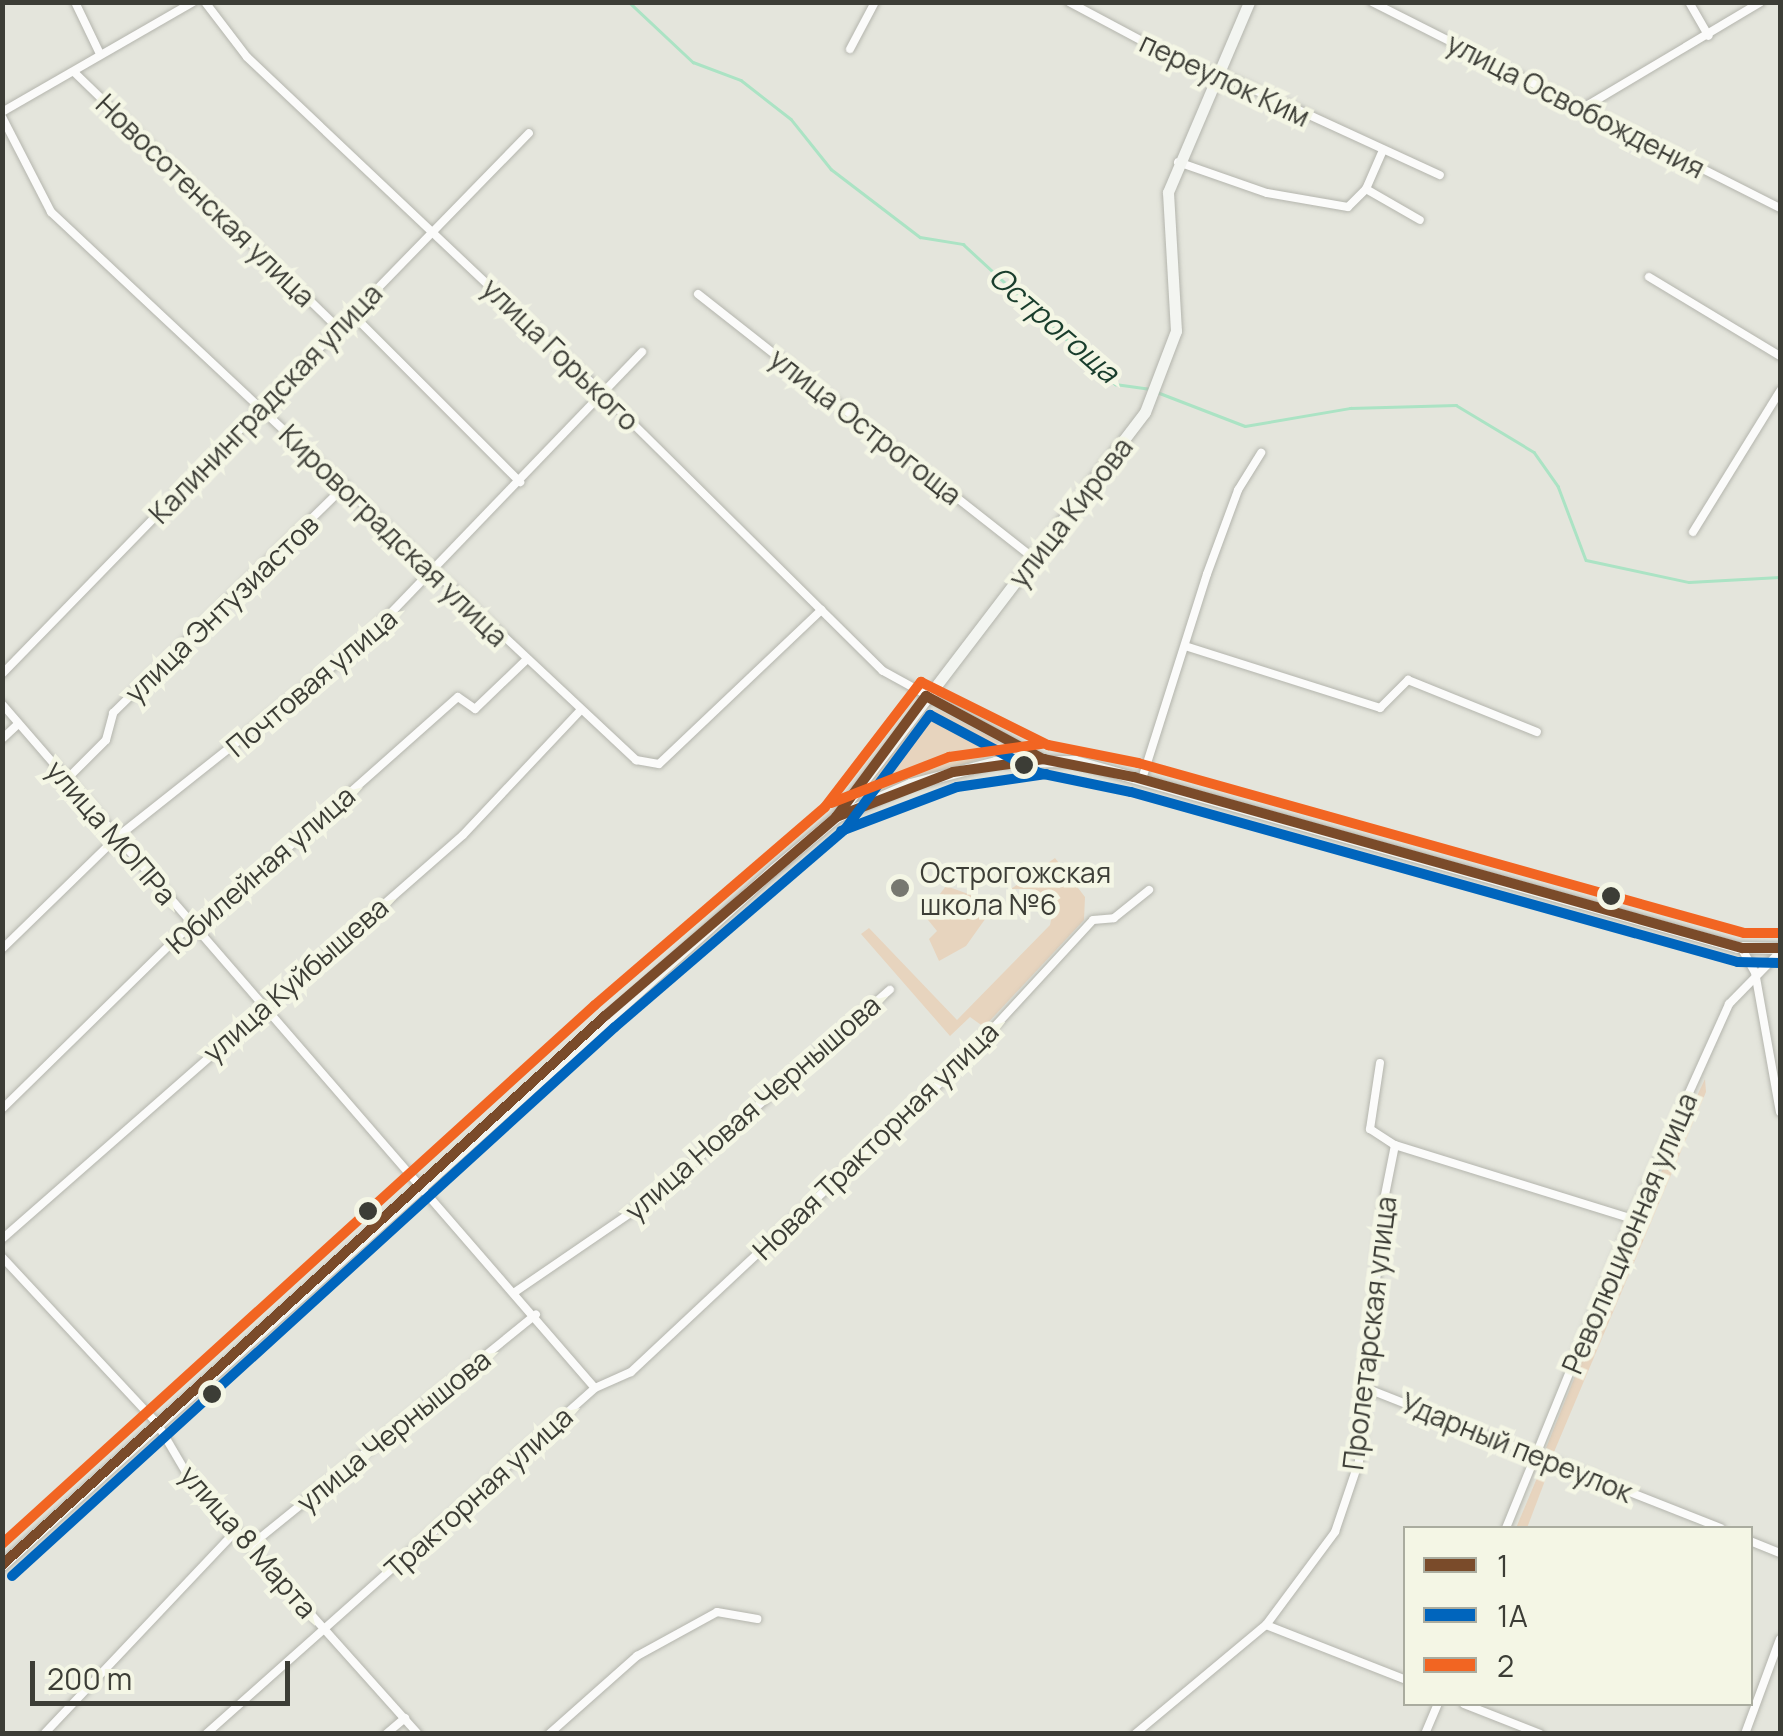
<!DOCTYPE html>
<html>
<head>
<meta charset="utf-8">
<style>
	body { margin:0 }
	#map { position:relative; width:1783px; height:1736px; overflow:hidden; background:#e4e5dc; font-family:Manrope,sans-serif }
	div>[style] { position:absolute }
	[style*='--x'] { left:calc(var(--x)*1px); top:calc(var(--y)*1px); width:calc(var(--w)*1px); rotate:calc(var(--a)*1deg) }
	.green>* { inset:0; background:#e7d4be }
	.stream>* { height:2.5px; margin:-1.25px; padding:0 1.25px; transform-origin:1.25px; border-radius:1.25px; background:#abe3c4 }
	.roads { filter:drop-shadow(0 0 2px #b4b5ad) drop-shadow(0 0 2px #b4b5ad) }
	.street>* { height:8px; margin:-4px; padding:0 4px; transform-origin:4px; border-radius:4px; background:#fbfbfa }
	.secondary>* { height:11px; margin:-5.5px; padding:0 5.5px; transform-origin:5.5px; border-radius:5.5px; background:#f3f5f1 }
	.bus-1>* { height:10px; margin:-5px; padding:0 5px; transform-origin:5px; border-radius:5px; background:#7a4b2a }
	.bus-2>* { height:10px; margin:-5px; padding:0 5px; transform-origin:5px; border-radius:5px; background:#0065bd }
	.bus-3>* { height:10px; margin:-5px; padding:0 5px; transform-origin:5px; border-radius:5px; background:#f26522 }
	.dots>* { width:28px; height:28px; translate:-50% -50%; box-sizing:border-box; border:5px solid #f4f6e5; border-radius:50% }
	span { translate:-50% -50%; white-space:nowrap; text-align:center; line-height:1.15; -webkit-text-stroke:9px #f4f6e5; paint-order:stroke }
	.street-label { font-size:28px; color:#3c3d36 }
	.poi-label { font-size:28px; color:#3c3d36 }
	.left { translate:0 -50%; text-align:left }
	.water-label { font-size:30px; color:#193d2c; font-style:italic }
	.frame { position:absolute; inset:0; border:5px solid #3c3d36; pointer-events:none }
	.legend { position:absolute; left:1403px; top:1526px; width:350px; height:180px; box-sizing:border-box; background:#f4f6e5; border:2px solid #aaac9f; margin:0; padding:12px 18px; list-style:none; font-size:30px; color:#3c3d36 }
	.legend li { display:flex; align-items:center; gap:20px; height:50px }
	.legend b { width:50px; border:2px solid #aaac9f }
	.scale { position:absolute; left:30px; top:1661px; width:260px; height:45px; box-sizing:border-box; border:5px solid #3c3d36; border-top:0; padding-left:12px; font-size:30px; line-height:35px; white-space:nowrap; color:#3c3d36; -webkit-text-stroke:8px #f4f6e5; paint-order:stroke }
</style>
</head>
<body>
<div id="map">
	<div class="green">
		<div style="clip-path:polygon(927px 710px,939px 710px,999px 742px,996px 754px,855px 799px)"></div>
		<div style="clip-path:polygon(1055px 858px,1085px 897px,1084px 920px,984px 1027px,970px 1017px,950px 1036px,861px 934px,869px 928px,957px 1020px,1050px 925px,1053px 911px,1032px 889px,1011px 889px)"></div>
		<div style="clip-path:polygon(946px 886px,974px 896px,988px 915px,966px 946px,939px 961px,929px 939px,937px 931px,924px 915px)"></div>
		<div style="clip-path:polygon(1705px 1079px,1706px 1092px,1554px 1452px,1546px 1448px,1637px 1223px)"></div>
		<div style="clip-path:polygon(1542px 1466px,1549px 1470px,1527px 1528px,1516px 1528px)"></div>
	</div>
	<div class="stream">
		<div style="--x:629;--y:2;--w:88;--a:43.2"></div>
		<div style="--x:693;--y:62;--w:51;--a:20.6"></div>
		<div style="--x:741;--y:80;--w:63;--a:38"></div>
		<div style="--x:791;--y:119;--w:64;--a:51.3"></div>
		<div style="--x:831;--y:169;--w:112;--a:37.4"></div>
		<div style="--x:920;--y:237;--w:44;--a:9.2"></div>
		<div style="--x:963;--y:244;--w:207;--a:42.6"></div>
		<div style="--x:1115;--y:384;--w:34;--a:8"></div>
		<div style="--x:1157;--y:392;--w:94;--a:21.1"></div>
		<div style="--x:1245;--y:426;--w:107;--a:-9.7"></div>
		<div style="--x:1350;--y:408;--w:106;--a:-1.6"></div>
		<div style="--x:1456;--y:405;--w:91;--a:31.1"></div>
		<div style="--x:1534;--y:452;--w:42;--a:54.8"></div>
		<div style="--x:1558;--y:486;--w:79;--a:69.3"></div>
		<div style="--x:1586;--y:560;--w:105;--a:12.1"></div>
		<div style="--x:1689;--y:582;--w:91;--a:-3.1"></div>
	</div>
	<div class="roads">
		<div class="street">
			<div style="--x:75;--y:2;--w:58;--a:64.3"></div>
			<div style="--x:205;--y:2;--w:69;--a:52.6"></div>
			<div style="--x:247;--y:57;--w:489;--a:43.4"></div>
			<div style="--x:602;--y:393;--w:395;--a:44.7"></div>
			<div style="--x:883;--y:671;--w:183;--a:28.8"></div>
			<div style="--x:1069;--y:2;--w:136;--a:28.1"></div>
			<div style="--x:1189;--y:66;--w:32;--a:14"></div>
			<div style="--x:1220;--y:74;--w:242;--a:24.7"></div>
			<div style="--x:1372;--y:2;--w:457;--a:26.8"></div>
			<div style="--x:1689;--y:2;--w:39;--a:60"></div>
			<div style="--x:850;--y:49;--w:53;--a:-62"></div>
			<div style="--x:74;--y:72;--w:369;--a:44.1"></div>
			<div style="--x:1583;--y:108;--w:207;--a:-30.8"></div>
			<div style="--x:2;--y:112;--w:220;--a:-29.9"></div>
			<div style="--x:2;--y:117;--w:107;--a:62.7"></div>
			<div style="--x:51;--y:212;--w:802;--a:43.13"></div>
			<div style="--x:636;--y:760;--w:23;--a:10"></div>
			<div style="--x:659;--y:764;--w:224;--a:-43.5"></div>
			<div style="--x:1178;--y:162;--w:94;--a:19.2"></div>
			<div style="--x:1267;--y:193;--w:82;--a:9.8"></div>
			<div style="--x:1348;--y:207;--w:25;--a:-45"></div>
			<div style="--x:1366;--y:189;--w:43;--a:-66.4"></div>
			<div style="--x:1366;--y:189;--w:62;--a:29.9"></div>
			<div style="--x:1649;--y:277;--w:153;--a:31.1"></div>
			<div style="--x:698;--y:294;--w:427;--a:38.2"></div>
			<div style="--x:352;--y:314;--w:238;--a:45"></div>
			<div style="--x:1693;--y:532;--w:166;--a:-58.3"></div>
			<div style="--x:1185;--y:646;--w:205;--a:17.6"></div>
			<div style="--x:1380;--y:708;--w:40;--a:-45"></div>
			<div style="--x:1408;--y:680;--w:139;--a:22"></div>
			<div style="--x:2;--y:674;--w:755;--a:-45.75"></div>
			<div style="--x:2;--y:704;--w:905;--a:49.08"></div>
			<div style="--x:595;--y:1388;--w:521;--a:138.35"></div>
			<div style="--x:2;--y:739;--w:22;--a:-43"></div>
			<div style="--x:67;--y:779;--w:55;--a:-45"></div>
			<div style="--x:106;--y:740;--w:28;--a:-75"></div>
			<div style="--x:113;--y:713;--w:325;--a:-44.4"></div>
			<div style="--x:1142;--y:779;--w:215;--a:-72.4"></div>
			<div style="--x:1207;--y:574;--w:90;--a:-69.7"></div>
			<div style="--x:1238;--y:490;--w:44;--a:-58.1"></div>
			<div style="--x:2;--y:949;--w:159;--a:-44.2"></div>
			<div style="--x:116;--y:838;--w:314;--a:-38.4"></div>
			<div style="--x:362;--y:643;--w:404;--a:-46.1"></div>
			<div style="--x:1742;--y:949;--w:26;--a:61"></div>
			<div style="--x:1755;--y:972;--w:142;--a:79.9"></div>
			<div style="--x:1380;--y:1063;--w:67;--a:98.6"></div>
			<div style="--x:1370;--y:1129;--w:30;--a:33"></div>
			<div style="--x:2;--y:1109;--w:250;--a:-44.4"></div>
			<div style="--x:181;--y:934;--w:35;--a:-31"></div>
			<div style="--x:211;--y:916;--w:330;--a:-41.6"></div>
			<div style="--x:458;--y:697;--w:21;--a:35"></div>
			<div style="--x:475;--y:709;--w:69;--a:-43.8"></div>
			<div style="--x:2;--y:1239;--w:613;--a:-41.23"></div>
			<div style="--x:463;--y:835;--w:169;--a:-46.7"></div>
			<div style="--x:2;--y:1257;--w:227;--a:47"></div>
			<div style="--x:157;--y:1423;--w:65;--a:59.5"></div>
			<div style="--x:190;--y:1479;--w:342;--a:48.2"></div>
			<div style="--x:515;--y:1292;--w:168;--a:-34.4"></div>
			<div style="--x:654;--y:1197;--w:314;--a:-41.3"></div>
			<div style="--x:595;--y:1388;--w:39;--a:-24"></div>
			<div style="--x:631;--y:1372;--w:453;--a:-43.1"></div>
			<div style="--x:962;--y:1062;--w:193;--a:-47.3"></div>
			<div style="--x:1093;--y:920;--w:21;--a:-5"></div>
			<div style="--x:1114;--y:918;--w:45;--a:-38.7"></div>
			<div style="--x:1368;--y:1389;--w:379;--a:21.5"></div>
			<div style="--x:1506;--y:1528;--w:334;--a:-67.8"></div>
			<div style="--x:1632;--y:1219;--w:236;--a:-65.7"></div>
			<div style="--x:1729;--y:1004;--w:73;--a:-45.6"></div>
			<div style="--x:1750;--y:1541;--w:32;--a:22"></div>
			<div style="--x:250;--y:1546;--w:368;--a:-39"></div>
			<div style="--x:1266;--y:1625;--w:150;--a:21.4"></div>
			<div style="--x:1464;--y:1704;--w:82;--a:21.5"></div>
			<div style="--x:44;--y:1734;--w:279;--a:-46.6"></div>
			<div style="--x:386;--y:1734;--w:25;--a:-40"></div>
			<div style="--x:549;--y:1734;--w:118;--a:-41.6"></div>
			<div style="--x:637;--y:1656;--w:91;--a:-28.8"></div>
			<div style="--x:717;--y:1612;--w:41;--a:9.9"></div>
			<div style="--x:1135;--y:1734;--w:170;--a:-39.8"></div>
			<div style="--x:1266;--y:1625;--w:116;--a:-53.4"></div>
			<div style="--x:1335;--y:1532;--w:75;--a:-71.3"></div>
			<div style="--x:1359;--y:1461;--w:257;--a:-84.6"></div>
			<div style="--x:1383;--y:1205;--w:61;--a:-78.7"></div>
			<div style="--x:1395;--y:1145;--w:248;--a:17.3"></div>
			<div style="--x:1425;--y:1734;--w:33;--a:-67"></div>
			<div style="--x:1745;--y:1734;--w:101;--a:-69.8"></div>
		</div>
		<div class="secondary">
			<div style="--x:836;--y:817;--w:509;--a:-52.66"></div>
			<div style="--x:1145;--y:412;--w:87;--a:-69.1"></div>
			<div style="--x:1176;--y:331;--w:139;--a:-93.3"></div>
			<div style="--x:1168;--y:192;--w:207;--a:-66.9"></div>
			<div style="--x:2;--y:1565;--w:1039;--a:-42.04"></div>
			<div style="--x:774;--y:869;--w:81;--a:-40"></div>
			<div style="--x:836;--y:817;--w:81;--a:-24"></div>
			<div style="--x:910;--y:784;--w:88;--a:-14.5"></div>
			<div style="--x:995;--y:762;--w:80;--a:-0.7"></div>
			<div style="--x:1075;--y:761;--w:688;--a:15.69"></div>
			<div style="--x:1737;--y:947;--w:43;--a:1.3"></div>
		</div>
	</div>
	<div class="bus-1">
		<div style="--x:836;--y:817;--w:125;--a:-21"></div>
		<div style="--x:953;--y:772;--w:92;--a:-8.1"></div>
		<div style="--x:2;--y:1565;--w:815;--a:-42.32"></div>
		<div style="--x:605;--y:1016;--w:305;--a:-40.7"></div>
		<div style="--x:836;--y:817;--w:151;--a:-53.4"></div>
		<div style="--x:926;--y:696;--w:133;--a:28.3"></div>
		<div style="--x:1043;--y:759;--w:93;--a:11.2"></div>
		<div style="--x:1134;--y:777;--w:632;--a:15.71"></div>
		<div style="--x:1742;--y:948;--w:38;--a:0"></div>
	</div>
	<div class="bus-2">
		<div style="--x:841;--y:831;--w:124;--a:-20.8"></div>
		<div style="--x:957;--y:787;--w:90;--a:-8.3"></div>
		<div style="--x:12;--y:1576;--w:815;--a:-42.32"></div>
		<div style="--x:615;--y:1027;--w:305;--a:-40.7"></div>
		<div style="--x:846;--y:828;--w:141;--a:-53.4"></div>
		<div style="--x:930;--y:715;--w:123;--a:28"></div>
		<div style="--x:1039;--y:773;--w:94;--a:11.7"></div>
		<div style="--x:1131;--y:792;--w:630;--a:15.65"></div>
		<div style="--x:1738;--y:962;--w:42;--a:1.4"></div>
	</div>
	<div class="bus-3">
		<div style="--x:831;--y:803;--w:127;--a:-21.3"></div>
		<div style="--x:949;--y:757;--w:94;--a:-8"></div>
		<div style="--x:2;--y:1544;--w:801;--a:-42.27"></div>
		<div style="--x:595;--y:1005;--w:303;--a:-40.7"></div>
		<div style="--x:825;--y:807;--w:158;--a:-52.5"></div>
		<div style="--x:921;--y:682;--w:142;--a:26.4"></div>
		<div style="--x:1048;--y:745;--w:92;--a:11.3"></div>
		<div style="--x:1138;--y:763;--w:629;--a:15.67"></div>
		<div style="--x:1744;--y:933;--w:36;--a:0"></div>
	</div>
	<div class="dots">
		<div style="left:1024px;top:765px;background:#3c3d36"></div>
		<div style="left:900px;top:888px;background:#777870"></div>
		<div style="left:1611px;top:896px;background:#3c3d36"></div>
		<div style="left:368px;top:1211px;background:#3c3d36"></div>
		<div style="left:212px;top:1394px;background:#3c3d36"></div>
	</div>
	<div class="street-label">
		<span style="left:1225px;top:79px;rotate:25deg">переулок Ким</span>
		<span style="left:1576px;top:105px;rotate:27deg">улица Освобождения</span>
		<span style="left:206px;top:200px;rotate:44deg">Новосотенская улица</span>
		<span style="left:561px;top:354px;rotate:44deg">улица Горького</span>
		<span style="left:265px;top:403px;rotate:-46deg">Калининградская улица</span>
		<span style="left:866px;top:426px;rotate:38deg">улица Острогоща</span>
		<span style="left:1070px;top:512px;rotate:-52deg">улица Кирова</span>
		<span style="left:394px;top:535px;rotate:44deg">Кировоградская улица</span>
		<span style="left:221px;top:608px;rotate:-44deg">улица Энтузиастов</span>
		<span style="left:311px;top:682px;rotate:-40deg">Почтовая улица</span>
		<span style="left:112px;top:832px;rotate:49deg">улица МОПРа</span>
		<span style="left:260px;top:869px;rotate:-41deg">Юбилейная улица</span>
		<span style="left:295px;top:979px;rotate:-41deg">улица Куйбышева</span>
		<span style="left:752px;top:1107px;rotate:-41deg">улица Новая Чернышова</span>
		<span style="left:875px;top:1140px;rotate:-44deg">Новая Тракторная улица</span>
		<span style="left:1629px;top:1233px;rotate:-67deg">Революционная улица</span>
		<span style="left:1369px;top:1333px;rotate:-83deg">Пролетарская улица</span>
		<span style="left:393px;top:1430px;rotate:-39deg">улица Чернышова</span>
		<span style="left:1517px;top:1447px;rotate:22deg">Ударный переулок</span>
		<span style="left:478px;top:1492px;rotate:-42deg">Тракторная улица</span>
		<span style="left:249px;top:1541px;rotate:49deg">улица 8 Марта</span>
	</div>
	<div class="poi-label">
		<span class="left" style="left:920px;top:888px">Острогожская<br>школа №6</span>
	</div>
	<div class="water-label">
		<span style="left:1054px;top:324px;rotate:41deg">Острогоща</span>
	</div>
	<div class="frame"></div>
	<ul class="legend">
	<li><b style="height:12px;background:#7a4b2a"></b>1</li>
	<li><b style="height:12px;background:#0065bd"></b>1А</li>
	<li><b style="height:12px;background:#f26522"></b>2</li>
	</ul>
	<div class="scale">200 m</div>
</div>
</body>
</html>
